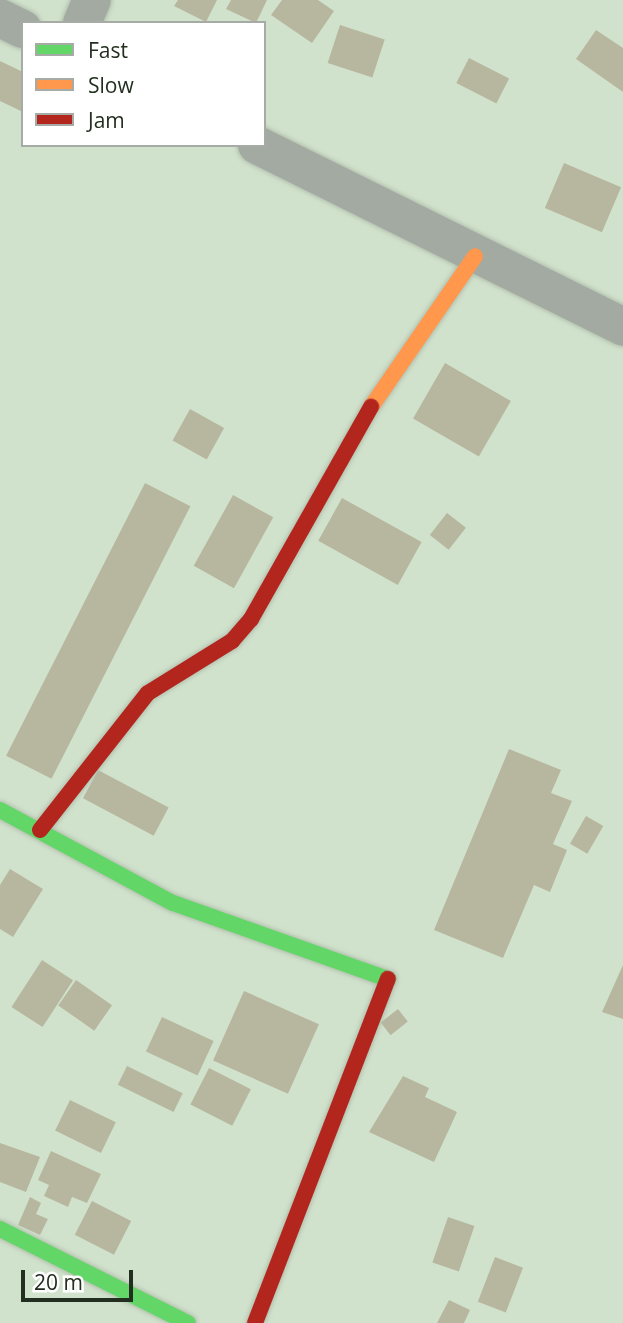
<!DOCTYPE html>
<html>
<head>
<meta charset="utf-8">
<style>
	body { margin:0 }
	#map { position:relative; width:623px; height:1323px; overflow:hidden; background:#d1e2cc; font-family:"Open Sans",sans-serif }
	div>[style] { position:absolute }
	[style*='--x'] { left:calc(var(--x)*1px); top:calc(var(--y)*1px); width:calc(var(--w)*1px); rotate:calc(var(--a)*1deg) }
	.building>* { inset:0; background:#b7b7a0; transform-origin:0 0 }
	.roads { filter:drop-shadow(0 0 2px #b2c0ae) drop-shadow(0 0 2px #b2c0ae) }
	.street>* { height:38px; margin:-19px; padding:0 19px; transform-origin:19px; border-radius:19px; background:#a3aaa2 }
	.fast>* { height:16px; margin:-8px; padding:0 8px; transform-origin:8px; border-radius:8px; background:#63d668 }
	.slow>* { height:16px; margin:-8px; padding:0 8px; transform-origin:8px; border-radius:8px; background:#ff974d }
	.jam>* { height:16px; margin:-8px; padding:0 8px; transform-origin:8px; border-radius:8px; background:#b3261e }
	span { translate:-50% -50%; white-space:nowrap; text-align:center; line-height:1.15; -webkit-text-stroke:5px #fff; paint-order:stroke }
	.legend { position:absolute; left:21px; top:21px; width:245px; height:126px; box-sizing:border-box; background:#fff; border:2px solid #a7aba5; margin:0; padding:9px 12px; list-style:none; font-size:21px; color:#222e1f }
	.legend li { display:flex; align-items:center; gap:14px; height:35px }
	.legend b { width:35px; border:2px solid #a7aba5 }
	.scale { position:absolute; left:21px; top:1270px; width:112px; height:32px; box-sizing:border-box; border:4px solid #222e1f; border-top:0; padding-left:9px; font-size:21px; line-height:24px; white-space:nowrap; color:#222e1f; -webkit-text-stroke:5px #fff; paint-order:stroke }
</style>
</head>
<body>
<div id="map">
	<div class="building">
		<div style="clip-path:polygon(178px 0,217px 0,206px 22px,174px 6px)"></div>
		<div style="clip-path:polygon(231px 0,267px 0,256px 23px,226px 9px)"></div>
		<div style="clip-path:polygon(282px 0,318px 0,334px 11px,312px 43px,271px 15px)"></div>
		<div style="left:340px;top:25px;width:47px;height:40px;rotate:18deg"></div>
		<div style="clip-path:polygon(596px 30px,623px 48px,623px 92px,576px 59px)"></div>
		<div style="left:469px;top:58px;width:45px;height:28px;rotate:27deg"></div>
		<div style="clip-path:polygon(0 61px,23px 72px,23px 112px,0 101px)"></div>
		<div style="left:564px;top:163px;width:62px;height:49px;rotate:23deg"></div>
		<div style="left:445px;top:363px;width:76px;height:64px;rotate:30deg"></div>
		<div style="left:190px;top:409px;width:39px;height:36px;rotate:29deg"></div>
		<div style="left:145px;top:483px;width:51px;height:306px;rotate:27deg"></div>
		<div style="left:233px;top:495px;width:46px;height:81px;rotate:29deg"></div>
		<div style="left:342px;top:498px;width:91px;height:49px;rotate:29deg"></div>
		<div style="left:447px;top:513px;width:24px;height:28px;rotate:38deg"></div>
		<div style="clip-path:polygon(509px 749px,561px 770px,551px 793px,572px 801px,553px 844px,567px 850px,550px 892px,534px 885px,503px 958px,434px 930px)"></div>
		<div style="left:98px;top:770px;width:80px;height:32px;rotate:28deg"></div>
		<div style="left:586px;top:816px;width:20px;height:32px;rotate:30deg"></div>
		<div style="clip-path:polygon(10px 869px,43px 889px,13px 937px,0 929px,0 885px)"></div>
		<div style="left:42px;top:960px;width:37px;height:56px;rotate:33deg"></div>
		<div style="clip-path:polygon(623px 965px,623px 1019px,602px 1012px)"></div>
		<div style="left:76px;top:980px;width:44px;height:31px;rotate:35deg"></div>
		<div style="left:244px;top:991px;width:82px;height:76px;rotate:24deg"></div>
		<div style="left:398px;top:1009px;width:16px;height:22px;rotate:52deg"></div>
		<div style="left:162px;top:1017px;width:57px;height:38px;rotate:25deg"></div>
		<div style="left:127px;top:1066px;width:62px;height:21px;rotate:26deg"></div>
		<div style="left:209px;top:1068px;width:47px;height:41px;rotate:27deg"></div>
		<div style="clip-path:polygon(403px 1076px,429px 1088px,425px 1097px,457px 1112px,434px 1162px,369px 1132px)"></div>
		<div style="left:70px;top:1100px;width:51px;height:34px;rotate:26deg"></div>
		<div style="clip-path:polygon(0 1143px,40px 1157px,26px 1192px,0 1182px)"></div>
		<div style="clip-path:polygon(51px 1151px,101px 1174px,87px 1203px,72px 1197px,68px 1207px,44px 1196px,49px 1185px,38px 1180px)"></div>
		<div style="clip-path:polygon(30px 1197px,41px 1203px,36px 1214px,48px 1219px,40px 1235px,18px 1225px)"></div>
		<div style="left:92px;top:1201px;width:44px;height:38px;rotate:27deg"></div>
		<div style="left:448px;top:1217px;width:28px;height:48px;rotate:19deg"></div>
		<div style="left:495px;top:1257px;width:30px;height:48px;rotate:21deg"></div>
		<div style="clip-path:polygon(449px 1300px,470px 1310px,464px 1323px,437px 1323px)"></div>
	</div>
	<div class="roads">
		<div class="street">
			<div style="--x:0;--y:18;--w:25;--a:26"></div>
			<div style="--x:82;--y:23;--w:25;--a:-67"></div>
			<div style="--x:257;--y:145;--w:409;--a:26.4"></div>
		</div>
		<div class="fast">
			<div style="--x:0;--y:810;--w:196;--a:28.3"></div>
			<div style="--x:173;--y:903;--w:228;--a:19.5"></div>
			<div style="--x:0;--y:1229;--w:210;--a:26.6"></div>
		</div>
		<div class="slow">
			<div style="--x:371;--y:407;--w:183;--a:-55.4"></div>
		</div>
		<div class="jam">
			<div style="--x:40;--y:830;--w:174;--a:-51.8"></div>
			<div style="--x:148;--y:693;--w:99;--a:-31.8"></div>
			<div style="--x:232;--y:641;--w:29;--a:-49"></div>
			<div style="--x:251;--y:619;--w:244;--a:-60.5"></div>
			<div style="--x:255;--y:1323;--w:369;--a:-68.9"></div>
		</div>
	</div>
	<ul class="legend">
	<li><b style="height:9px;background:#63d668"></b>Fast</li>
	<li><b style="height:9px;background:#ff974d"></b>Slow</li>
	<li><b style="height:9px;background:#b3261e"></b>Jam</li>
	</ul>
	<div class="scale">20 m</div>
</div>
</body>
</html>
